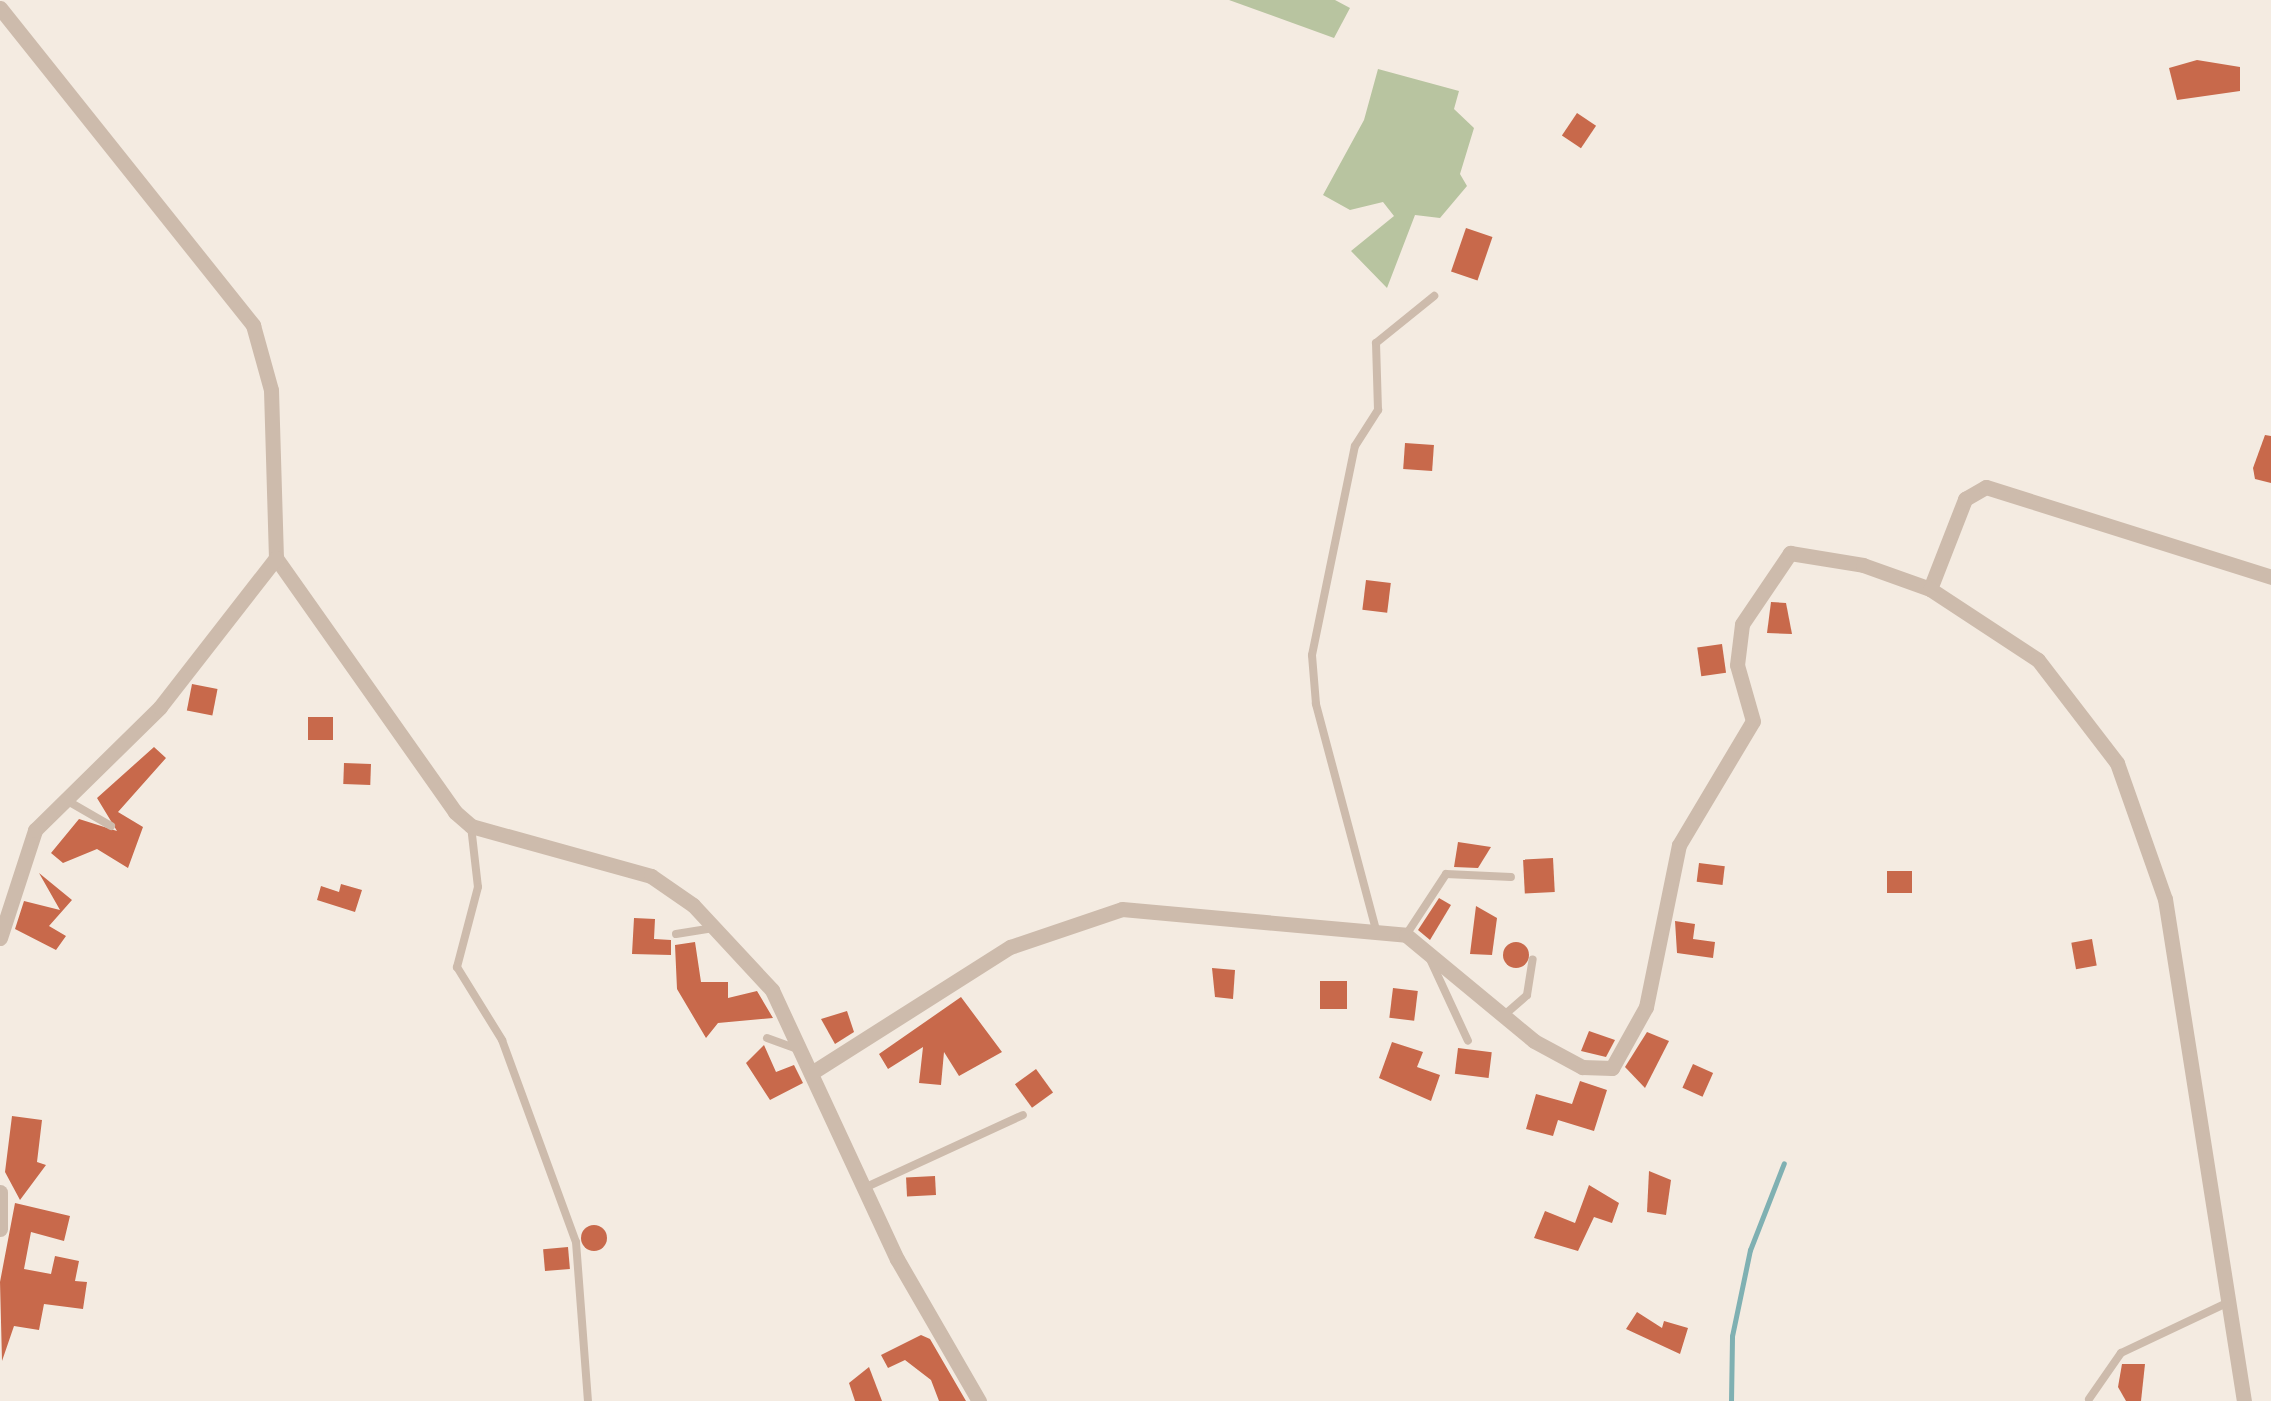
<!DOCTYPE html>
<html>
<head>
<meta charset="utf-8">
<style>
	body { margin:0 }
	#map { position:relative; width:2271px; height:1401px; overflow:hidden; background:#f4ebe1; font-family:"Fira Sans",sans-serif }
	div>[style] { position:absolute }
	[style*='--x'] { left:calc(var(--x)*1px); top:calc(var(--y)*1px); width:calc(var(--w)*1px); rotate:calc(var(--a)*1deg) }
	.green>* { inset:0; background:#b8c4a0 }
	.stream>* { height:5px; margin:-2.5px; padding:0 2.5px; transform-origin:2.5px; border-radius:2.5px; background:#7fb0b2 }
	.building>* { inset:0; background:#c8694b; transform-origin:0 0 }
	.round { border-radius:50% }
	.service>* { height:8px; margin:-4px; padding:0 4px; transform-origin:4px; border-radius:4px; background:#cdbbac }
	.minor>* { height:15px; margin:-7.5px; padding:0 7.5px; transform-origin:7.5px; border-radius:7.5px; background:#cdbbac }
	span { translate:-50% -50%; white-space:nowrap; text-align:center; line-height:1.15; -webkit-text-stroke:8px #fbf5ee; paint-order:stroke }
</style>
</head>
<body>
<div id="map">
	<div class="green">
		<div style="clip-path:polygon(1229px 0,1335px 0,1350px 8px,1334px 38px)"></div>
		<div style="clip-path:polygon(1378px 69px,1459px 91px,1454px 109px,1474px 128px,1460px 174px,1467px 186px,1440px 218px,1415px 215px,1387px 288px,1351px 251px,1394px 216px,1383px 202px,1350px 210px,1323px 195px,1364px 120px)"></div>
	</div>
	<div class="stream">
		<div style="--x:1731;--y:1401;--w:65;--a:-89.1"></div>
		<div style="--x:1732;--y:1336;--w:88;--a:-78.2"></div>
		<div style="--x:1750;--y:1250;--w:93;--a:-68.7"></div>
	</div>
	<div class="building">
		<div style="clip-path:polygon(2197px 60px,2240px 67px,2240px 91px,2177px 100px,2169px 68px)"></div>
		<div style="left:1577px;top:113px;width:23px;height:27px;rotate:34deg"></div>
		<div style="left:1466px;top:228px;width:28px;height:46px;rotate:19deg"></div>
		<div style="clip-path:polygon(2265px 435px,2271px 436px,2271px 483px,2255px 479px,2253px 468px)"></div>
		<div style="left:1405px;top:443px;width:29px;height:26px;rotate:4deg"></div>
		<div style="left:1366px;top:580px;width:25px;height:30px;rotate:7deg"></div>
		<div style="clip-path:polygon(1771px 602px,1786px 603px,1792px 634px,1767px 633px)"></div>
		<div style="left:1722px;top:644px;width:29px;height:25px;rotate:82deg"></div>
		<div style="left:192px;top:684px;width:26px;height:27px;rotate:11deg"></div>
		<div style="left:308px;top:717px;width:25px;height:23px"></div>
		<div style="clip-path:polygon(154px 747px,166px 758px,118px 812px,143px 827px,128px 868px,97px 849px,63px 863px,51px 853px,79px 819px,117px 831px,97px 798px)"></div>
		<div style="left:344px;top:763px;width:27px;height:21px;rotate:2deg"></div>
		<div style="clip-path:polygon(1458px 842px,1491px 847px,1478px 868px,1454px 867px)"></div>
		<div style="left:1553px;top:858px;width:34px;height:30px;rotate:87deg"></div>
		<div style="left:1699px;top:863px;width:26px;height:19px;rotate:7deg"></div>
		<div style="left:1912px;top:871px;width:22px;height:25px;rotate:90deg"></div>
		<div style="clip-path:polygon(39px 873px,72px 900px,49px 926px,66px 936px,56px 950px,15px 929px,24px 901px,60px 910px)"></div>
		<div style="clip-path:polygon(341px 884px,362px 890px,355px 912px,317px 900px,321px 886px,339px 892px)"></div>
		<div style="clip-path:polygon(1439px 898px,1451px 905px,1430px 940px,1418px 930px)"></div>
		<div style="clip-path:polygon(1476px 906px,1497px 918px,1492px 955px,1470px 954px)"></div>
		<div style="clip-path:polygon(634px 918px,655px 919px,654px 939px,671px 940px,671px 955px,632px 954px)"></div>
		<div style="clip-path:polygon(1675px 921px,1695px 924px,1693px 939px,1715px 942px,1713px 958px,1677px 953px)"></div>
		<div style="left:2092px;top:939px;width:27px;height:21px;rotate:80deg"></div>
		<div class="round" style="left:1503px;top:942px;width:26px;height:26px"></div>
		<div style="clip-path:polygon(695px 942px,701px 982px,728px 982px,728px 998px,757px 991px,773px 1018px,718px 1023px,706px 1038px,677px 989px,675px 945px)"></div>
		<div style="clip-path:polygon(1212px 968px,1235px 970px,1233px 999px,1215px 997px)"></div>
		<div style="left:1320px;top:981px;width:27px;height:28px"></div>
		<div style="left:1393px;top:988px;width:25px;height:30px;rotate:7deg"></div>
		<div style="clip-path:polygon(961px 997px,1002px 1052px,959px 1076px,944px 1052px,941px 1085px,919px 1083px,923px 1047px,888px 1069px,879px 1054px)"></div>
		<div style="clip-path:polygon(847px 1011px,854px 1032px,835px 1044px,821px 1019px)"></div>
		<div style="clip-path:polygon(1589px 1031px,1615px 1040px,1606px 1057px,1581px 1051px)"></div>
		<div style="clip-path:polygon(1647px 1032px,1669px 1041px,1645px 1088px,1625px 1067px)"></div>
		<div style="clip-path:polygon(1392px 1042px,1423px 1052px,1417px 1067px,1440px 1075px,1431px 1101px,1379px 1078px)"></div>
		<div style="clip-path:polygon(764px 1045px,776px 1072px,794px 1065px,803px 1083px,770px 1100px,746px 1063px)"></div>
		<div style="left:1458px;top:1048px;width:34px;height:26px;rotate:7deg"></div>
		<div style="left:1693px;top:1064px;width:22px;height:26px;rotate:24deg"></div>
		<div style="left:1036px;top:1069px;width:29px;height:26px;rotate:54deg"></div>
		<div style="clip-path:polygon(1580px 1081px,1607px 1090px,1594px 1131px,1558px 1120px,1553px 1136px,1526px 1129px,1536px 1094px,1572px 1104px)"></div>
		<div style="clip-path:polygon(12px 1116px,42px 1120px,37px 1162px,46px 1165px,20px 1200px,5px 1172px)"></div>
		<div style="clip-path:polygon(1649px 1171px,1671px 1180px,1666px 1215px,1647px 1212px)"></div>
		<div style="left:935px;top:1176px;width:19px;height:29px;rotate:87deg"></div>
		<div style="clip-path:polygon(1589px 1185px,1619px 1203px,1612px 1223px,1594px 1217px,1578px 1251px,1534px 1238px,1545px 1211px,1575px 1223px)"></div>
		<div style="clip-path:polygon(15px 1203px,70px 1216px,64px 1241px,31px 1232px,24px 1269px,51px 1274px,55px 1256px,79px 1261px,75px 1281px,87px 1282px,83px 1309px,44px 1304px,39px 1330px,14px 1326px,2px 1361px,0 1282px)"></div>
		<div class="round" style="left:581px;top:1225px;width:26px;height:26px"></div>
		<div style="left:568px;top:1247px;width:22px;height:25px;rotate:85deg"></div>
		<div style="clip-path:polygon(1637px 1312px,1662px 1328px,1664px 1321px,1688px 1328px,1680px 1354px,1626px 1329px)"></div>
		<div style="clip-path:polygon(921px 1335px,930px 1339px,966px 1401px,939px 1401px,931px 1380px,905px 1360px,888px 1368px,881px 1355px)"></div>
		<div style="clip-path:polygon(2122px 1364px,2145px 1364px,2141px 1401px,2126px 1401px,2118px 1387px)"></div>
		<div style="clip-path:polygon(869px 1367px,882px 1401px,855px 1401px,849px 1383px)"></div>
	</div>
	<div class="service">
		<div style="--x:66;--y:800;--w:52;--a:30"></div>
		<div style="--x:471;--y:826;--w:61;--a:83.5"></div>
		<div style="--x:478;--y:887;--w:83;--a:104.7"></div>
		<div style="--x:457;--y:967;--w:86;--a:58.3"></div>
		<div style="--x:502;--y:1040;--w:215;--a:69.9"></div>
		<div style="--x:576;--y:1242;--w:159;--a:85.7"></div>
		<div style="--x:1375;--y:926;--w:230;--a:-104.9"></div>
		<div style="--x:1316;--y:704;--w:49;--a:-94.7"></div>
		<div style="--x:1312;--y:655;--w:213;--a:-78.4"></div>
		<div style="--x:1355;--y:446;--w:43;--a:-57.4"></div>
		<div style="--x:1378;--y:410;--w:67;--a:-91.7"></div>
		<div style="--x:1376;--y:343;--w:75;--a:-39"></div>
		<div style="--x:676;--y:934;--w:38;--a:-9"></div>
		<div style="--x:1406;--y:935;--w:73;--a:-56.7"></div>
		<div style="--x:1446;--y:874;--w:65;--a:2.6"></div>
		<div style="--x:1430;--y:959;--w:90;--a:65.1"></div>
		<div style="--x:1502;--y:1017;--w:33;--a:-41"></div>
		<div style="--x:1527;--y:995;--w:36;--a:-81"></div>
		<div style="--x:767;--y:1038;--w:33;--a:20"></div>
		<div style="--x:862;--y:1189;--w:177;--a:-24.7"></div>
		<div style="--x:2089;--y:1399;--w:56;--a:-55.2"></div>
		<div style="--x:2121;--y:1353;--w:119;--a:-25.3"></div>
	</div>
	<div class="minor">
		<div style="--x:0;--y:8;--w:406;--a:51.4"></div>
		<div style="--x:253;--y:325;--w:67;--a:74.5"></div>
		<div style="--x:271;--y:390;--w:168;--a:88.3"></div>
		<div style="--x:276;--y:558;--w:311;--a:54.8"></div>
		<div style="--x:455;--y:812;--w:21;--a:41"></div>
		<div style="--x:471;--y:826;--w:187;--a:15.5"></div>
		<div style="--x:651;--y:876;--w:51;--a:34.6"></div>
		<div style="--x:693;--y:905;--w:116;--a:47.1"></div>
		<div style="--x:772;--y:990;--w:297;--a:65.1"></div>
		<div style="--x:897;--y:1259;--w:164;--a:60"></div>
		<div style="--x:1930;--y:589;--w:97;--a:-68.7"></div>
		<div style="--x:1965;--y:499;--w:24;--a:-30"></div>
		<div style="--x:1986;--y:487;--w:299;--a:17.5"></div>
		<div style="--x:0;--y:938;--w:114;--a:-72"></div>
		<div style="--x:35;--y:830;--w:175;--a:-44.5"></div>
		<div style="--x:160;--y:707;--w:189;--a:-52.1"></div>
		<div style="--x:816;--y:1070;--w:230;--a:-32.4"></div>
		<div style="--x:1010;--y:947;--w:118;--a:-18.7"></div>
		<div style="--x:1122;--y:909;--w:285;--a:5.2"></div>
		<div style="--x:1406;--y:935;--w:166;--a:39.6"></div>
		<div style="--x:1534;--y:1041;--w:55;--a:28.4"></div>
		<div style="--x:1582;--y:1067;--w:30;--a:2"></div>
		<div style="--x:1612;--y:1068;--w:70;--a:-60.9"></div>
		<div style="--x:1646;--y:1007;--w:165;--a:-78.5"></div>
		<div style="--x:1679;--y:845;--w:144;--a:-59.2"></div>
		<div style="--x:1753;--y:721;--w:58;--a:-105.9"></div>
		<div style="--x:1737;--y:665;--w:41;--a:-83"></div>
		<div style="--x:1742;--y:624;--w:86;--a:-55.9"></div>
		<div style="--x:1790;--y:553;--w:74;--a:9.3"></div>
		<div style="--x:1863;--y:565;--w:71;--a:19.7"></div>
		<div style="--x:1930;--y:589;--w:129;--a:33.3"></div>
		<div style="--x:2038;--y:660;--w:130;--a:52.5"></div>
		<div style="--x:2117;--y:763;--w:144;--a:70.6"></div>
		<div style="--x:2165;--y:899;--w:508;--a:81.06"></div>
		<div style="--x:0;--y:1192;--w:37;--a:90"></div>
	</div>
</div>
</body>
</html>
